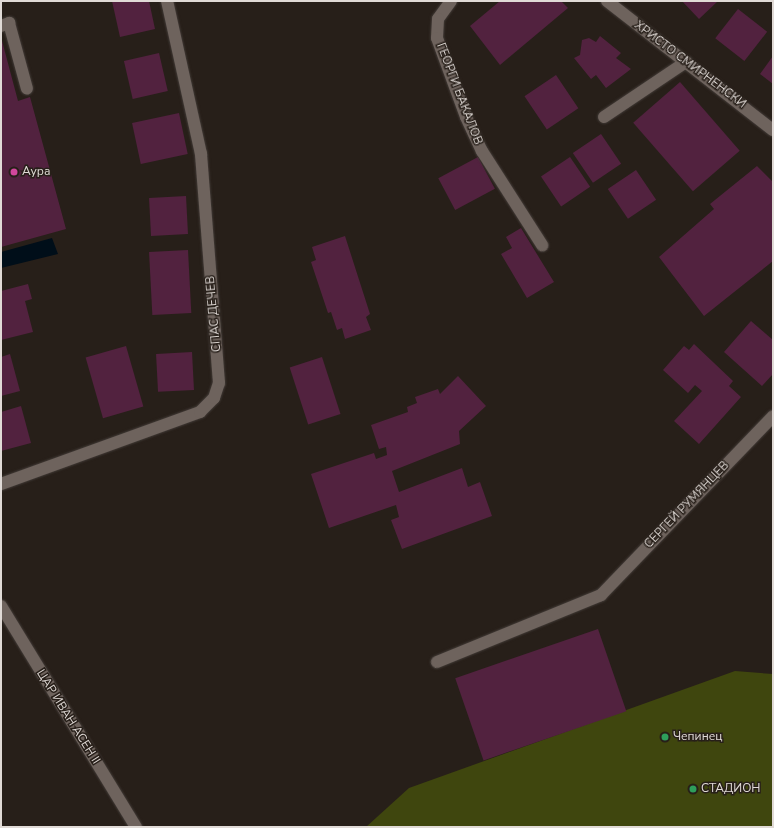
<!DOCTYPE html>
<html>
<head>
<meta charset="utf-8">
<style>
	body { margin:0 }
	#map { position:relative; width:774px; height:828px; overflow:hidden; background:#271f19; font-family:"Nunito Sans",sans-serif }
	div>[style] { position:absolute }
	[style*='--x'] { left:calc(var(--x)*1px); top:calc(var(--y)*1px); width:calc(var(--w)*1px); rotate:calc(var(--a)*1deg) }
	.green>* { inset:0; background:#3f460e }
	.water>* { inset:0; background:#000e19 }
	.building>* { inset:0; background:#52223f; transform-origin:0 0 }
	.roads { filter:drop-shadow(0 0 1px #423b37) drop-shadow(0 0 1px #423b37) }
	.service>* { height:12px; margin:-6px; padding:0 6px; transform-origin:6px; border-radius:6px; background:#6e635d }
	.minor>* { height:12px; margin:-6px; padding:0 6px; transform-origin:6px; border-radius:6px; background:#6e635d }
	.tertiary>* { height:12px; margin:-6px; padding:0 6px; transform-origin:6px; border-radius:6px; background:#6e635d }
	.dots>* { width:11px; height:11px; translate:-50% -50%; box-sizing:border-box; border:2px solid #271f19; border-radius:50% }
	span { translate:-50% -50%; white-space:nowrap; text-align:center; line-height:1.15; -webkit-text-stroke:3px #271f19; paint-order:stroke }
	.street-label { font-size:12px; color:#e0dad6 }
	.poi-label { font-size:12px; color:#e0dad6 }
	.left { translate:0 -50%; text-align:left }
	.frame { position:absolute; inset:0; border:2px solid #e0dad6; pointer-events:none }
</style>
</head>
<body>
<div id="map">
	<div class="green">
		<div style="clip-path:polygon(735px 671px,773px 674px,773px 827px,366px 827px,409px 788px)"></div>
	</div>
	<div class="water">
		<div style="clip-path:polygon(52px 238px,58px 254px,1px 268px,1px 252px)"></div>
	</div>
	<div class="building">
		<div style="clip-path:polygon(112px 1px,149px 1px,155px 29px,120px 37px)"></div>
		<div style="clip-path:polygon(500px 1px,561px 1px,568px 8px,500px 65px,470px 26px)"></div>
		<div style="clip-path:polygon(682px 1px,718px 1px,699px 19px)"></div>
		<div style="left:738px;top:9px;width:37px;height:37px;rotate:38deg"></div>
		<div style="clip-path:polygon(600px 36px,621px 53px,616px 58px,631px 69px,606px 88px,596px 75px,591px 79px,574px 58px,580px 55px,582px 40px,589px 38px,596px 42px)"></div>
		<div style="clip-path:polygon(1px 37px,18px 101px,30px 97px,66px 229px,1px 247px)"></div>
		<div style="left:159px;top:53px;width:39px;height:36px;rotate:77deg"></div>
		<div style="clip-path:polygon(773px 56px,773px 84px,760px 74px)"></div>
		<div style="left:556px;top:75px;width:40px;height:38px;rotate:56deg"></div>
		<div style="left:680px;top:82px;width:91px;height:62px;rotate:49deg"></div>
		<div style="left:179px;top:113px;width:42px;height:48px;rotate:78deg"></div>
		<div style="left:601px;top:134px;width:36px;height:34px;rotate:56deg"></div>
		<div style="left:478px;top:157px;width:36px;height:45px;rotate:62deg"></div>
		<div style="left:570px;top:157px;width:36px;height:35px;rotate:56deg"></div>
		<div style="clip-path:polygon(757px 166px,773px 182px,773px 261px,704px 316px,659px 257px,714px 209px,710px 204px)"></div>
		<div style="left:636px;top:170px;width:36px;height:34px;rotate:56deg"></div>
		<div style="left:186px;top:196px;width:38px;height:37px;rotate:87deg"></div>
		<div style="clip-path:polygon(521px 228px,554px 282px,527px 298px,501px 254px,512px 248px,506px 237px)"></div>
		<div style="clip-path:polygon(345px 236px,370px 314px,366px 317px,371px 330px,345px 339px,342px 328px,337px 330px,331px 312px,328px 313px,311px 262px,316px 260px,312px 247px)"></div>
		<div style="left:188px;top:250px;width:63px;height:39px;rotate:87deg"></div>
		<div style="clip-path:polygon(28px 284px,32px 299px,25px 301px,33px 332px,1px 340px,1px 291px)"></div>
		<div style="clip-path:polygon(751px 321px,773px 340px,773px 374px,762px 386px,724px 352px)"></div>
		<div style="clip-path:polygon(694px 344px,733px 381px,729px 386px,741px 397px,699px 444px,674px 421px,702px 391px,695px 385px,688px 393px,663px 370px,684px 346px,689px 350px)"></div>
		<div style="left:126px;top:346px;width:63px;height:42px;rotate:74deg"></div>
		<div style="left:192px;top:352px;width:38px;height:36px;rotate:87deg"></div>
		<div style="clip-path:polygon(10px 354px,20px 391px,1px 396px,1px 357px)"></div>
		<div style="left:322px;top:357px;width:60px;height:34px;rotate:72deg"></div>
		<div style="clip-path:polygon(458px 376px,486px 406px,459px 431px,460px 444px,392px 471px,399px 492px,462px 468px,468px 487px,480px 482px,492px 516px,402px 549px,391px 520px,399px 517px,396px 505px,329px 528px,311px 474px,374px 453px,376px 459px,387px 455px,386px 447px,379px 449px,371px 425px,408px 412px,407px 407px,417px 403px,415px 397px,438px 389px,440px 394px)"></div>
		<div style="clip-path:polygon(21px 406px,31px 443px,1px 451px,1px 412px)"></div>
		<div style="left:598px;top:629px;width:87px;height:151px;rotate:71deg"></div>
	</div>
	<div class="roads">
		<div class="service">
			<div style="--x:1;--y:26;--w:9;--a:-21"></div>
			<div style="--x:9;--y:23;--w:68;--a:74.7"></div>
			<div style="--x:604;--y:117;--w:99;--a:-33.9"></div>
			<div style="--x:437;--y:662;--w:177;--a:-22.2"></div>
		</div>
		<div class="minor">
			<div style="--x:451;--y:1;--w:22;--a:126"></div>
			<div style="--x:438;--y:19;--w:19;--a:93"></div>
			<div style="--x:437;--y:38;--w:84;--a:69.8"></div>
			<div style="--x:466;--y:117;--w:38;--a:65"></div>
			<div style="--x:482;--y:151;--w:112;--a:57.4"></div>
			<div style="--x:1;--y:484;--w:212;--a:-19.9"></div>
			<div style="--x:200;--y:412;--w:20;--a:-45"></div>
			<div style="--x:214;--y:398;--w:16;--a:-72"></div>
			<div style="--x:219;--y:383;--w:230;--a:-94.5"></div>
			<div style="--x:201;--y:154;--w:157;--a:-102.5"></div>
			<div style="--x:601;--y:595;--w:248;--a:-46.1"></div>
			<div style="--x:1;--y:606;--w:259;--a:58.6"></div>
		</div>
		<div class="tertiary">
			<div style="--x:607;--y:1;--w:210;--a:37.9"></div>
		</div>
	</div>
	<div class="dots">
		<div style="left:14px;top:172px;background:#d1479c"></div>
		<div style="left:665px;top:737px;background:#2e9e5b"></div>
		<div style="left:693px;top:789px;background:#2e9e5b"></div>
	</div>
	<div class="street-label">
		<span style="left:690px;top:65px;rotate:37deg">ХРИСТО СМИРНЕНСКИ</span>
		<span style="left:459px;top:94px;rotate:69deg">ГЕОРГИ БАКАЛОВ</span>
		<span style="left:214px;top:314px;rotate:-95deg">СПАС ДЕЧЕВ</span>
		<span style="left:687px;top:505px;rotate:-46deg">СЕРГЕЙ РУМЯНЦЕВ</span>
		<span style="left:68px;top:717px;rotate:58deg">ЦАР ИВАН АСЕН II</span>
	</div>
	<div class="poi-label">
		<span class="left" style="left:22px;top:172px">Аура</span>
		<span class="left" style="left:673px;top:737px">Чепинец</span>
		<span class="left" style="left:701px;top:789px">СТАДИОН</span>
	</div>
	<div class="frame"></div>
</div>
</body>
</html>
